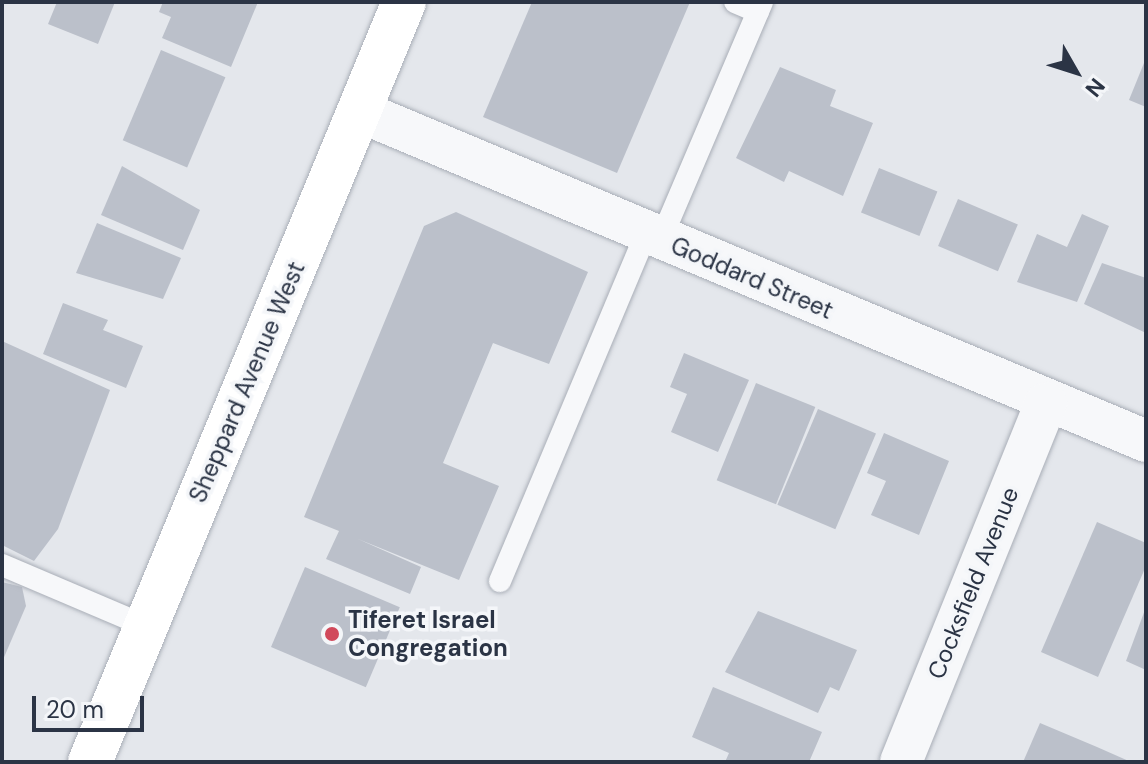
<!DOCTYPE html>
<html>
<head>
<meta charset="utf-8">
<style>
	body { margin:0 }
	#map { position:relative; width:1148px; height:764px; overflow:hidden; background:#e4e7ec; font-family:"DM Sans",sans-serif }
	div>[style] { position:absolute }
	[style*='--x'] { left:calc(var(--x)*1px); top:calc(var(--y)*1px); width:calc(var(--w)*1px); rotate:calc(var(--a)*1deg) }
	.building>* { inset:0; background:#bbc0ca; transform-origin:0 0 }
	.roads { filter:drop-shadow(0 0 2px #a9aeb7) drop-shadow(0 0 2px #a9aeb7) }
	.service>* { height:22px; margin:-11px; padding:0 11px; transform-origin:11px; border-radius:11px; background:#f7f8fa }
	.minor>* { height:42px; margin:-21px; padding:0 21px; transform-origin:21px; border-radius:21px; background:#f7f8fa }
	.secondary>* { height:44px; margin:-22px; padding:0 22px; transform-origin:22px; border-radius:22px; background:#fff }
	.dots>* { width:22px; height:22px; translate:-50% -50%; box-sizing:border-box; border:4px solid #f4f6f9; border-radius:50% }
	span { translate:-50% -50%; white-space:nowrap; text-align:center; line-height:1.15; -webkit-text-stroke:7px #f4f6f9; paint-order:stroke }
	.street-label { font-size:24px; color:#2b3445 }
	.poi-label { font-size:24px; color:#2b3445; font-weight:700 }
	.left { translate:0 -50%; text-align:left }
	.frame { position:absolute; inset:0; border:4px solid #2b3445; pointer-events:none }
	.north { position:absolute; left:1036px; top:32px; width:80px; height:80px; -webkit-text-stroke:6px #f4f6f9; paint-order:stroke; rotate:129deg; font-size:22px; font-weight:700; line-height:32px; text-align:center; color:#2b3445 }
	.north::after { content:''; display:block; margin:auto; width:28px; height:36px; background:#2b3445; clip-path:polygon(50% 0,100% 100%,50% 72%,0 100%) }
	.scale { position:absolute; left:32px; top:696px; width:112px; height:36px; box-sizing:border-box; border:4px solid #2b3445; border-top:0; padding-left:10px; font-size:24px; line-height:28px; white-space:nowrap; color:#2b3445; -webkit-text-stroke:6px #f4f6f9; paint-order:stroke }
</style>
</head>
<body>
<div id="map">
	<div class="building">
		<div style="clip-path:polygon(57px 2px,115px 2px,98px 44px,48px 24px)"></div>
		<div style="clip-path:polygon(163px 2px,258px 2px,231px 67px,162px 38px,171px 17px,159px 12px)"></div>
		<div style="clip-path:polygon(532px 2px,690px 2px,617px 173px,483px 117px)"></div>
		<div style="left:161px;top:50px;width:70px;height:98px;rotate:23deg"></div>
		<div style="clip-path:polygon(1146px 58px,1146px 107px,1129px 100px)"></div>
		<div style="clip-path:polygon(780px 67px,836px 90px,830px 106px,873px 123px,843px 196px,789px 171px,784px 182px,736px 158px)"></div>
		<div style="clip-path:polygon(122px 166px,200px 210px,183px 250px,101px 215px)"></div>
		<div style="left:879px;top:168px;width:63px;height:48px;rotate:22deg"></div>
		<div style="left:958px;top:199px;width:65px;height:51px;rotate:23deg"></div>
		<div style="clip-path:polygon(456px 212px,588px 272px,549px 364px,493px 343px,443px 463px,499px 486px,459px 580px,358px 539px,421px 567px,410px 594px,326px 559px,339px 531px,304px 517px,424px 226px)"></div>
		<div style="clip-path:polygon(1082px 214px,1109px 226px,1077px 302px,1017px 282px,1037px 234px,1067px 247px)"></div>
		<div style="clip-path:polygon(97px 223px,181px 258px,163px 299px,76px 273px)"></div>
		<div style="clip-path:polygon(1102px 263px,1146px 278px,1146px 333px,1084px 304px)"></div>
		<div style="clip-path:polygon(63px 303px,108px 320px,103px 330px,143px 346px,126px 388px,43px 354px)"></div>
		<div style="clip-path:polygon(2px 341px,110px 390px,58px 529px,34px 561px,2px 545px)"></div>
		<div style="clip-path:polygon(684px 353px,749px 380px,718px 452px,671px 432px,687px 394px,670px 387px)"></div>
		<div style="left:756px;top:383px;width:64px;height:105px;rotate:22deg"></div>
		<div style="left:818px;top:409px;width:63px;height:104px;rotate:23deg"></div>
		<div style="clip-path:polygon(884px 433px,949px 461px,919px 535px,871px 515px,886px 481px,867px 473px)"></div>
		<div style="clip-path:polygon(1097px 522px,1146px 543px,1146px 566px,1098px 677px,1041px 652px)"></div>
		<div style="left:305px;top:567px;width:103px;height:87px;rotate:23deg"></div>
		<div style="clip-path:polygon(2px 582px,22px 587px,26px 606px,2px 662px)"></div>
		<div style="clip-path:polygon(1146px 607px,1146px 670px,1126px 661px)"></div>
		<div style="clip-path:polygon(758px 611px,857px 650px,839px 691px,830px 687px,818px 713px,725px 672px)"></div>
		<div style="clip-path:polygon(713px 687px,822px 732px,809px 762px,725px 762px,729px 753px,692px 737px)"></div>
		<div style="clip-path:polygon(1040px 723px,1097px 747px,1131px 762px,1023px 762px)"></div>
	</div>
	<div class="roads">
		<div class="service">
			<div style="--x:735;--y:2;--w:25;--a:23"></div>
			<div style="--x:661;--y:239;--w:258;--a:-66.9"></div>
			<div style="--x:2;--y:565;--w:156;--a:23"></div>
			<div style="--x:500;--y:581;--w:377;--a:-67.2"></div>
		</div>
		<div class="minor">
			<div style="--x:359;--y:111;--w:853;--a:22.75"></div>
			<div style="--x:901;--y:762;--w:387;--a:-68"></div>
		</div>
		<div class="secondary">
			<div style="--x:90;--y:762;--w:822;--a:-67.55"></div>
		</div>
	</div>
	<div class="dots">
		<div style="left:332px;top:634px;background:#d1495b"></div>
	</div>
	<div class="street-label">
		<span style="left:752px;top:278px;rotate:23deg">Goddard Street</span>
		<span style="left:247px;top:382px;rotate:-67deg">Sheppard Avenue West</span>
		<span style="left:973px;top:583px;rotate:-68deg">Cocksfield Avenue</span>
	</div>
	<div class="poi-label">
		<span class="left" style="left:348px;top:634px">Tiferet Israel<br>Congregation</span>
	</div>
	<div class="frame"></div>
	<div class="north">N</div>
	<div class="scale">20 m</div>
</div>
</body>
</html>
